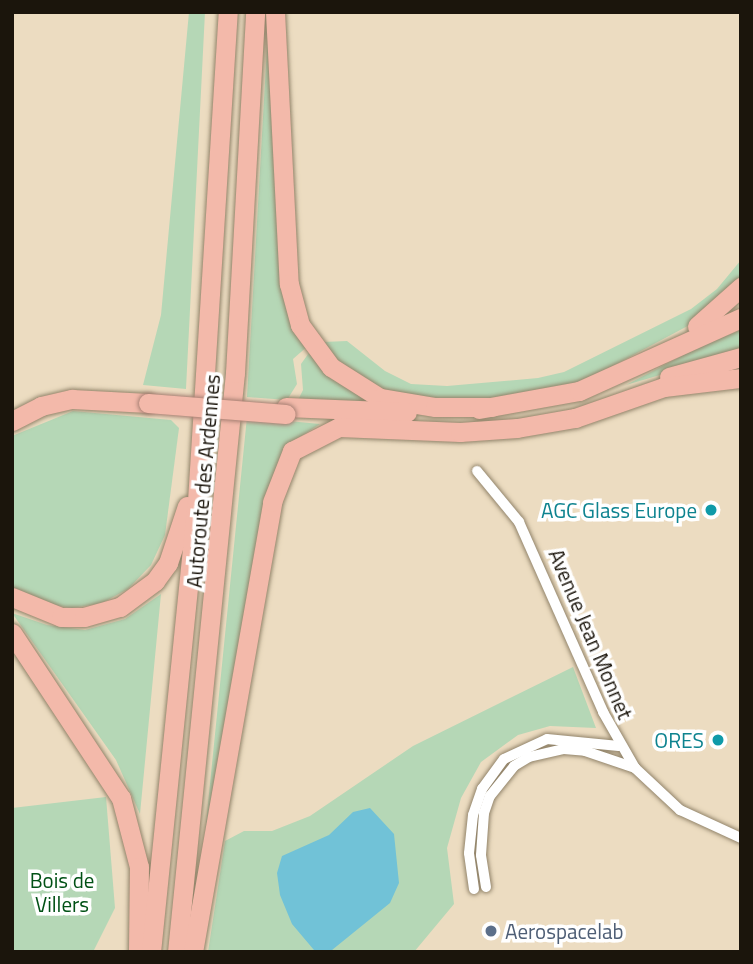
<!DOCTYPE html>
<html>
<head>
<meta charset="utf-8">
<style>
	body { margin:0 }
	#map { position:relative; width:753px; height:964px; overflow:hidden; background:#ecdcc1; font-family:"Titillium Web",sans-serif }
	div>[style] { position:absolute }
	[style*='--x'] { left:calc(var(--x)*1px); top:calc(var(--y)*1px); width:calc(var(--w)*1px); rotate:calc(var(--a)*1deg) }
	.green>* { inset:0; background:#b5d7b6 }
	.water>* { inset:0; background:#71c2d7 }
	.roads { filter:drop-shadow(0 0 2px #92846a) drop-shadow(0 0 2px #92846a) }
	.minor>* { height:10px; margin:-5px; padding:0 5px; transform-origin:5px; border-radius:5px; background:#fff }
	.motorway>* { height:19px; margin:-9.5px; padding:0 9.5px; transform-origin:9.5px; border-radius:9.5px; background:#f3b9aa }
	.bridges { filter:drop-shadow(0 0 2px #a78073) drop-shadow(0 0 2px #a78073) }
	.motorway-bridge>* { height:19px; margin:-9.5px; padding:0 9.5px; transform-origin:9.5px; border-radius:9.5px; background:#f3b9aa }
	.dots>* { width:19px; height:19px; translate:-50% -50%; box-sizing:border-box; border:4px solid #fff; border-radius:50% }
	span { translate:-50% -50%; white-space:nowrap; text-align:center; line-height:1.15; -webkit-text-stroke:7px #fff; paint-order:stroke }
	.street-label { font-size:21px; color:#1b150c }
	.culture-label { font-size:21px; color:#0d838f }
	.right { translate:-100% -50%; text-align:right }
	.park-label { font-size:21px; color:#015115 }
	.service-label { font-size:21px; color:#4e5e75 }
	.left { translate:0 -50%; text-align:left }
	.frame { position:absolute; inset:0; border:14px solid #1b150c; pointer-events:none }
</style>
</head>
<body>
<div id="map">
	<div class="green">
		<div style="clip-path:polygon(189px 12px,205px 12px,186px 389px,143px 385px,161px 315px)"></div>
		<div style="clip-path:polygon(269px 12px,283px 242px,309px 345px,293px 359px,297px 384px,287px 400px,247px 397px)"></div>
		<div style="clip-path:polygon(741px 260px,741px 281px,697px 321px,579px 384px,492px 399px,397px 397px,339px 364px,323px 342px,347px 341px,385px 371px,411px 384px,447px 386px,538px 378px,564px 372px,691px 309px,717px 289px)"></div>
		<div style="clip-path:polygon(741px 330px,741px 351px,626px 385px,703px 345px)"></div>
		<div style="clip-path:polygon(311px 350px,396px 407px,298px 400px,303px 390px,301px 364px)"></div>
		<div style="clip-path:polygon(73px 411px,171px 420px,179px 428px,165px 535px,151px 565px,128px 589px,102px 603px,72px 608px,42px 603px,12px 587px,12px 436px)"></div>
		<div style="clip-path:polygon(247px 417px,320px 424px,289px 444px,200px 883px)"></div>
		<div style="clip-path:polygon(161px 594px,140px 814px,116px 760px,12px 613px,47px 625px,85px 630px,125px 619px)"></div>
		<div style="clip-path:polygon(573px 667px,596px 728px,550px 726px,518px 735px,481px 762px,461px 798px,447px 848px,454px 904px,414px 952px,208px 952px,225px 841px,244px 831px,272px 831px,310px 816px,413px 746px)"></div>
		<div style="clip-path:polygon(106px 797px,115px 908px,93px 952px,12px 952px,12px 808px)"></div>
	</div>
	<div class="water">
		<div style="clip-path:polygon(370px 808px,394px 834px,399px 883px,390px 903px,332px 950px,314px 950px,292px 924px,280px 895px,277px 873px,282px 856px,329px 835px,353px 812px)"></div>
	</div>
	<div class="roads">
		<div class="minor">
			<div style="--x:477;--y:471;--w:66;--a:50.5"></div>
			<div style="--x:519;--y:522;--w:208;--a:66.1"></div>
			<div style="--x:603;--y:712;--w:64;--a:60.3"></div>
			<div style="--x:635;--y:768;--w:62;--a:43"></div>
			<div style="--x:680;--y:810;--w:67;--a:24.7"></div>
			<div style="--x:486;--y:887;--w:32;--a:-99"></div>
			<div style="--x:481;--y:855;--w:42;--a:-85.9"></div>
			<div style="--x:484;--y:813;--w:18;--a:-71"></div>
			<div style="--x:490;--y:796;--w:38;--a:-51"></div>
			<div style="--x:514;--y:766;--w:17;--a:-31"></div>
			<div style="--x:529;--y:757;--w:36;--a:-13"></div>
			<div style="--x:564;--y:749;--w:21;--a:5"></div>
			<div style="--x:585;--y:751;--w:53;--a:18.8"></div>
			<div style="--x:474;--y:889;--w:36;--a:-98"></div>
			<div style="--x:469;--y:853;--w:38;--a:-84"></div>
			<div style="--x:473;--y:815;--w:28;--a:-71"></div>
			<div style="--x:482;--y:789;--w:37;--a:-54"></div>
			<div style="--x:504;--y:759;--w:47;--a:-24.9"></div>
			<div style="--x:547;--y:739;--w:72;--a:5.6"></div>
		</div>
		<div class="motorway">
			<div style="--x:275;--y:12;--w:272;--a:87.1"></div>
			<div style="--x:289;--y:284;--w:42;--a:75"></div>
			<div style="--x:300;--y:325;--w:52;--a:53.6"></div>
			<div style="--x:331;--y:367;--w:58;--a:32.3"></div>
			<div style="--x:380;--y:398;--w:56;--a:9.3"></div>
			<div style="--x:435;--y:407;--w:57;--a:0"></div>
			<div style="--x:697;--y:326;--w:59;--a:-41.6"></div>
			<div style="--x:669;--y:377;--w:75;--a:-15.5"></div>
			<div style="--x:286;--y:407;--w:121;--a:2.4"></div>
			<div style="--x:479;--y:409;--w:102;--a:-10.2"></div>
			<div style="--x:579;--y:391;--w:178;--a:-24.3"></div>
			<div style="--x:12;--y:421;--w:33;--a:-27"></div>
			<div style="--x:41;--y:406;--w:32;--a:-13"></div>
			<div style="--x:72;--y:399;--w:76;--a:3"></div>
			<div style="--x:12;--y:597;--w:53;--a:22.2"></div>
			<div style="--x:61;--y:617;--w:23;--a:0"></div>
			<div style="--x:84;--y:617;--w:37;--a:-16"></div>
			<div style="--x:120;--y:607;--w:44;--a:-36.6"></div>
			<div style="--x:155;--y:581;--w:22;--a:-54"></div>
			<div style="--x:168;--y:563;--w:60;--a:-71.6"></div>
			<div style="--x:12;--y:633;--w:198;--a:56.6"></div>
			<div style="--x:121;--y:798;--w:71;--a:75.4"></div>
			<div style="--x:139;--y:867;--w:85;--a:90.7"></div>
			<div style="--x:151;--y:952;--w:453;--a:-84.2"></div>
			<div style="--x:197;--y:501;--w:490;--a:-86.4"></div>
			<div style="--x:177;--y:952;--w:582;--a:-84.28"></div>
			<div style="--x:235;--y:373;--w:362;--a:-86.8"></div>
			<div style="--x:193;--y:952;--w:457;--a:-80"></div>
			<div style="--x:272;--y:502;--w:55;--a:-68.6"></div>
			<div style="--x:292;--y:451;--w:53;--a:-27.1"></div>
			<div style="--x:339;--y:427;--w:121;--a:2.4"></div>
			<div style="--x:460;--y:432;--w:57;--a:-4"></div>
			<div style="--x:517;--y:428;--w:59;--a:-9.8"></div>
			<div style="--x:575;--y:418;--w:94;--a:-19.2"></div>
			<div style="--x:664;--y:387;--w:78;--a:-6.7"></div>
		</div>
	</div>
	<div class="bridges">
		<div class="motorway-bridge">
			<div style="--x:148;--y:403;--w:138;--a:4.6"></div>
		</div>
	</div>
	<div class="dots">
		<div style="left:711px;top:510px;background:#0f9aa8"></div>
		<div style="left:718px;top:740px;background:#0f9aa8"></div>
		<div style="left:491px;top:931px;background:#5c6f8a"></div>
	</div>
	<div class="street-label">
		<span style="left:203px;top:481px;rotate:-85deg">Autoroute des Ardennes</span>
		<span style="left:591px;top:634px;rotate:67deg">Avenue Jean Monnet</span>
	</div>
	<div class="culture-label">
		<span class="right" style="left:697px;top:510px">AGC Glass Europe</span>
		<span class="right" style="left:704px;top:740px">ORES</span>
	</div>
	<div class="park-label">
		<span style="left:62px;top:892px">Bois de<br>Villers</span>
	</div>
	<div class="service-label">
		<span class="left" style="left:505px;top:931px">Aerospacelab</span>
	</div>
	<div class="frame"></div>
</div>
</body>
</html>
